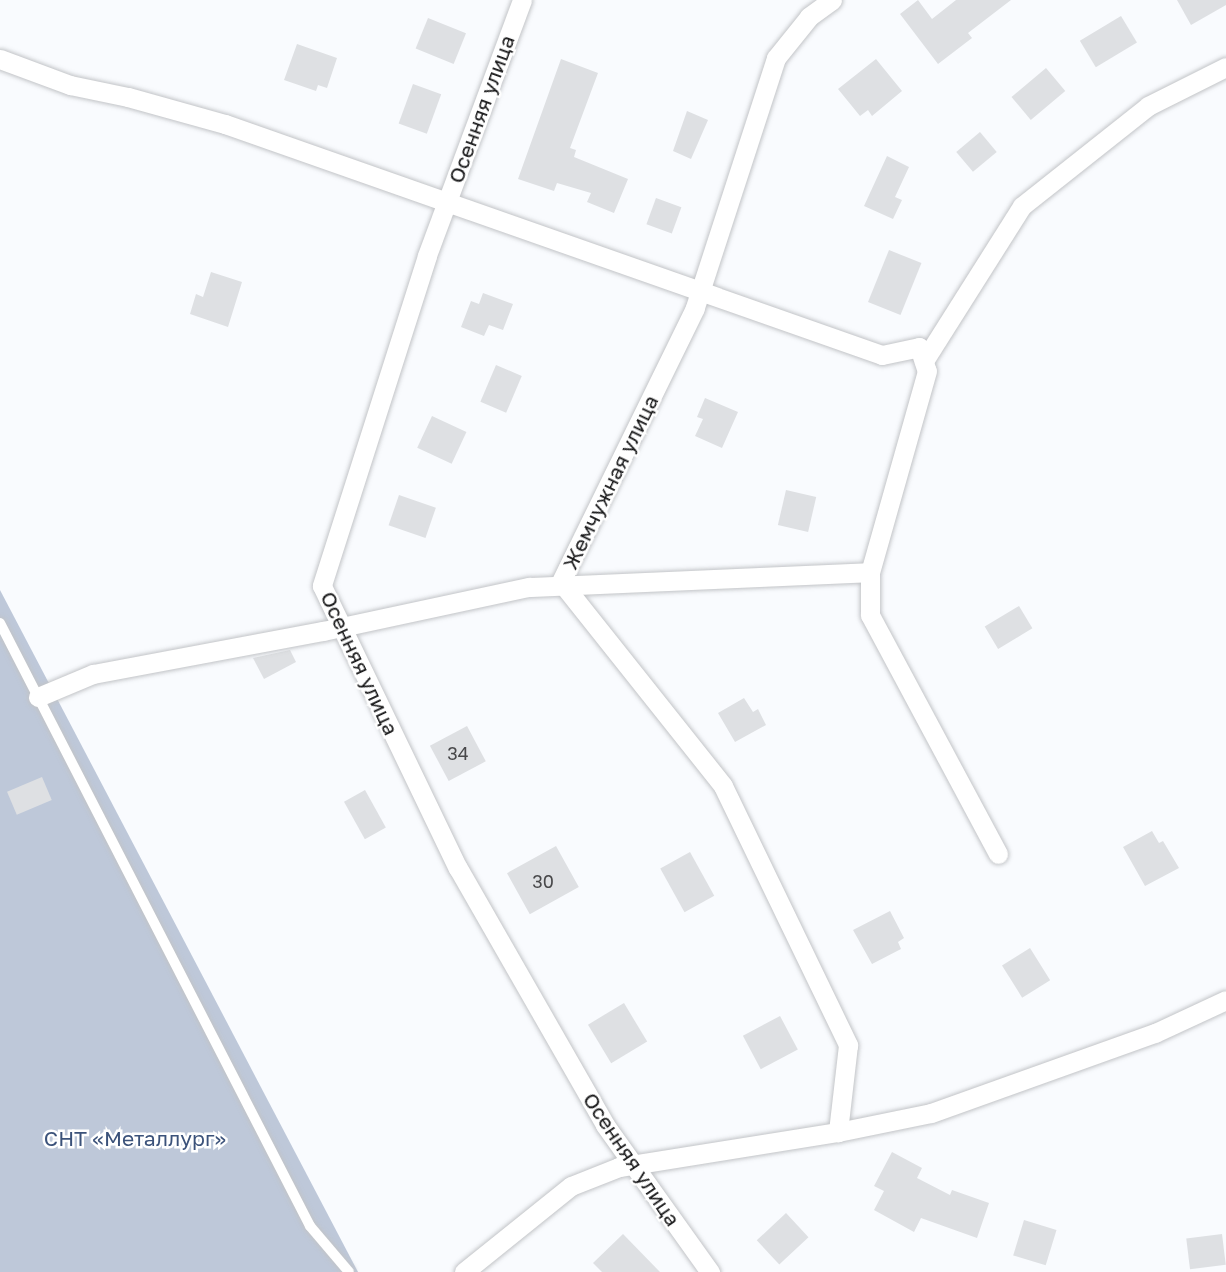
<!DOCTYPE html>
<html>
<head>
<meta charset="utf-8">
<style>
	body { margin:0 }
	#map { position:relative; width:1226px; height:1272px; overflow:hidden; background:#f9fbfe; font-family:"Golos Text",sans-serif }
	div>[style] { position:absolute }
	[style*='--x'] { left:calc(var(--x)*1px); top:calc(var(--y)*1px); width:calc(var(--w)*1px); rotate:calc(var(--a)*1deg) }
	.green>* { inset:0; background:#bec8d9 }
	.building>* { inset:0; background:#dee0e3; transform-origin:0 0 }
	.roads { filter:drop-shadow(0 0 2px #c2c4c7) drop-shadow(0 0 2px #c2c4c7) }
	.lane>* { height:10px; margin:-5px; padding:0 5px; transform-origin:5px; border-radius:5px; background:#fff }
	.street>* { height:19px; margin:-9.5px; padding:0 9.5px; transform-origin:9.5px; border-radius:9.5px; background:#fff }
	span { translate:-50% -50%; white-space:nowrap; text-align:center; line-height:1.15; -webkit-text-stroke:5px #fff; paint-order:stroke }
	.number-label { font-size:18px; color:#48484a }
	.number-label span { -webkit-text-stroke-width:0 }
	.street-label { font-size:21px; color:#161617 }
	.park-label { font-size:21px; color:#3b527a }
</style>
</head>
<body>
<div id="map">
	<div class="green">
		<div style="clip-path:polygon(0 590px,358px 1272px,0 1272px)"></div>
	</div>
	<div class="building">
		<div style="clip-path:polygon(918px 0,932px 19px,956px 0,1011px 0,968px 33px,972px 38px,938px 64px,900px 14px)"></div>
		<div style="clip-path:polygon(1177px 0,1226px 0,1226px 5px,1191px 25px)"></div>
		<div style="left:1121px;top:16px;width:31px;height:48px;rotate:59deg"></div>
		<div style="left:428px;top:18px;width:41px;height:33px;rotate:22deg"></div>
		<div style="clip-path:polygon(297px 44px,337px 58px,327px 88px,318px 85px,316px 91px,284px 80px)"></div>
		<div style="clip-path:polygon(561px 59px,598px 73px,570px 148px,576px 150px,574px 157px,628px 179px,614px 213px,587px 202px,591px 193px,557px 183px,554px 191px,518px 179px)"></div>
		<div style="clip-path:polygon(876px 59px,902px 91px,872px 116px,868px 110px,860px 116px,838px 89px)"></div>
		<div style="left:1046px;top:68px;width:30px;height:45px;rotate:50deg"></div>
		<div style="left:413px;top:84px;width:30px;height:42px;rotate:20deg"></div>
		<div style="clip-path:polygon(687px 111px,708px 120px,691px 159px,673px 151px)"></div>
		<div style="left:980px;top:132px;width:26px;height:31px;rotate:50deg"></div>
		<div style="clip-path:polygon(887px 156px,909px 167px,895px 197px,902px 200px,893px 219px,864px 206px)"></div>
		<div style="left:656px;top:198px;width:27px;height:28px;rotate:20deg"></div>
		<div style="left:889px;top:250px;width:35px;height:56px;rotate:22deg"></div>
		<div style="clip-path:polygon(211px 272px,242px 282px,228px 327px,190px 314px,196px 294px,203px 297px)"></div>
		<div style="clip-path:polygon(483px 293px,513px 304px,503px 330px,489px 325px,484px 336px,461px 327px,471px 301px,479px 304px)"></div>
		<div style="left:496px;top:365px;width:28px;height:40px;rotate:23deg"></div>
		<div style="clip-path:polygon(705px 398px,738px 412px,722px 448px,695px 436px,703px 419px,697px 417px)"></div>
		<div style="left:432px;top:416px;width:38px;height:35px;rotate:25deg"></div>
		<div style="left:786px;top:490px;width:31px;height:36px;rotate:13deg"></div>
		<div style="left:399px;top:495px;width:39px;height:32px;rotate:19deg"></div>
		<div style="left:1019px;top:606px;width:26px;height:40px;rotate:59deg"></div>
		<div style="clip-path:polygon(290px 650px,296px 662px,264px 679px,253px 658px)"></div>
		<div style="clip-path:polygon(744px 698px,753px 712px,758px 709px,766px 725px,735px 742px,718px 713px)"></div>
		<div style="left:467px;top:726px;width:40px;height:42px;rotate:62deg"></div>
		<div style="left:42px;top:777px;width:25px;height:38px;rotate:67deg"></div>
		<div style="left:365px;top:790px;width:43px;height:24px;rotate:61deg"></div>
		<div style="clip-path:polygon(1152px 831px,1159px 843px,1163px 841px,1179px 868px,1145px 886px,1123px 847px)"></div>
		<div style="left:556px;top:846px;width:47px;height:56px;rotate:61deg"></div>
		<div style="left:690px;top:852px;width:50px;height:34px;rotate:61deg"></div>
		<div style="clip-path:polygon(890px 911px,904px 938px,898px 942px,901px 949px,872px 964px,853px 930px)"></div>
		<div style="left:1030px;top:948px;width:38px;height:33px;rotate:58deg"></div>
		<div style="left:624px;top:1003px;width:45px;height:42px;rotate:59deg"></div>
		<div style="left:780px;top:1016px;width:38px;height:42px;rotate:62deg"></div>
		<div style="clip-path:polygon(892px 1152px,922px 1168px,917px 1178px,950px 1195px,952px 1190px,989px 1203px,977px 1238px,921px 1218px,914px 1232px,874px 1210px,884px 1191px,874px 1186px)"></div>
		<div style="left:786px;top:1213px;width:33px;height:40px;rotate:47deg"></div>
		<div style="left:1024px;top:1220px;width:34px;height:37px;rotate:17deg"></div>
		<div style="clip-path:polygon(623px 1234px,660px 1272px,602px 1272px,593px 1263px)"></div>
		<div style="left:1222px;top:1234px;width:31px;height:36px;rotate:83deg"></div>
	</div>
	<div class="roads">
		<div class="lane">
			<div style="--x:0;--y:623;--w:678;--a:62.79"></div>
			<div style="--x:310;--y:1226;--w:60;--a:49.7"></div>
		</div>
		<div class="street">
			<div style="--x:522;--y:0;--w:273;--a:110.4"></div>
			<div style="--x:427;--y:256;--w:346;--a:107.7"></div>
			<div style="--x:322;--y:586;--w:313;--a:64.3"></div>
			<div style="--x:458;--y:868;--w:296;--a:60.2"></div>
			<div style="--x:605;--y:1125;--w:181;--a:54.5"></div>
			<div style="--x:832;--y:0;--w:29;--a:144"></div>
			<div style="--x:809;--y:17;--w:53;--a:128.8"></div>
			<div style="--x:776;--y:58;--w:263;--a:108"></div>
			<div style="--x:695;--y:308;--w:305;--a:116.1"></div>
			<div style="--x:561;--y:582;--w:260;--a:51.5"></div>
			<div style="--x:723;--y:786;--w:288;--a:64.2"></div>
			<div style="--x:848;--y:1045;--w:88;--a:96.6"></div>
			<div style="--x:0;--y:59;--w:75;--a:20.4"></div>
			<div style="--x:70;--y:85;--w:59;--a:11.7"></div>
			<div style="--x:128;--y:97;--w:101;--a:15.6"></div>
			<div style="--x:225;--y:124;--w:696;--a:19.37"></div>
			<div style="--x:882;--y:355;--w:38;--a:-12"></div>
			<div style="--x:919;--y:347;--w:25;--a:72"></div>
			<div style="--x:927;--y:371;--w:209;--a:105.8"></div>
			<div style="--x:870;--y:572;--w:43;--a:90"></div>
			<div style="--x:870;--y:615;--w:271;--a:61.8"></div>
			<div style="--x:924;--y:361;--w:183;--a:-57.7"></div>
			<div style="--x:1022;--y:206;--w:161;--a:-38.4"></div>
			<div style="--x:1148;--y:106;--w:87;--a:-26.6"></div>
			<div style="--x:38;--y:697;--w:60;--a:-22.7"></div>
			<div style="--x:93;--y:674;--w:234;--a:-10.6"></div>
			<div style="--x:323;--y:631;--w:211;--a:-12.1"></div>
			<div style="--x:529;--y:587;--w:341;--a:-2.5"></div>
			<div style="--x:464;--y:1272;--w:137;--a:-38.8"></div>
			<div style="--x:571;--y:1186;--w:52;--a:-21.6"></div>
			<div style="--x:619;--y:1167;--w:222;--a:-9.1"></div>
			<div style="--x:838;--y:1132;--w:95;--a:-11.5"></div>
			<div style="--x:931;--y:1113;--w:238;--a:-19.7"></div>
			<div style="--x:1155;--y:1033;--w:78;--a:-24.9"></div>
		</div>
	</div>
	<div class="number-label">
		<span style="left:458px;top:753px">34</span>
		<span style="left:543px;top:881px">30</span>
	</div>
	<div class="street-label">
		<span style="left:481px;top:109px;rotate:-70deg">Осенняя улица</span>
		<span style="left:610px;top:482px;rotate:-64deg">Жемчужная улица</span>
		<span style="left:360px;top:663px;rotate:65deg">Осенняя улица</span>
		<span style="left:632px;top:1159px;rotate:56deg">Осенняя улица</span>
	</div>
	<div class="park-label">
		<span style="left:135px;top:1138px">СНТ «Металлург»</span>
	</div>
</div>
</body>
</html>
